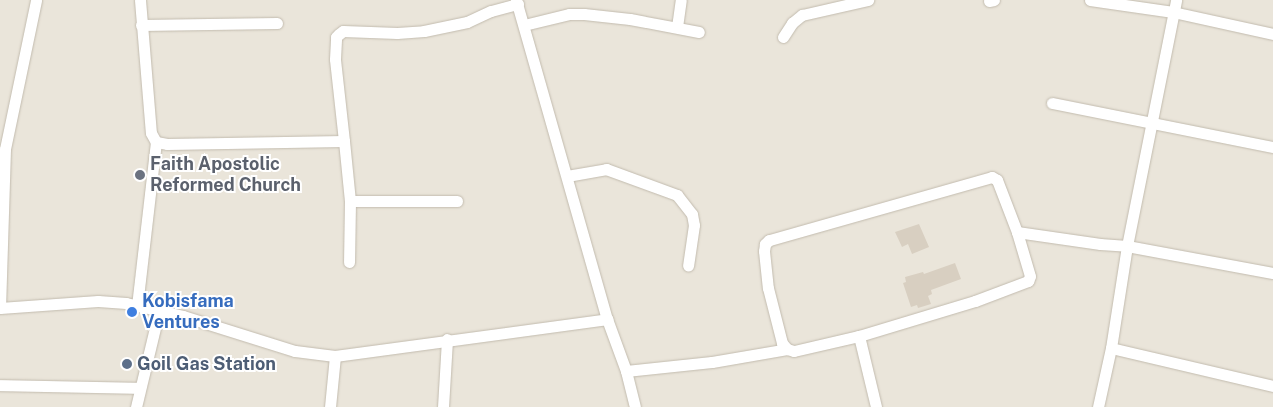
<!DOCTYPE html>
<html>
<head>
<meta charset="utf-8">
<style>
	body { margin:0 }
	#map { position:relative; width:1273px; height:407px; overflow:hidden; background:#f6f3ec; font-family:"Public Sans",sans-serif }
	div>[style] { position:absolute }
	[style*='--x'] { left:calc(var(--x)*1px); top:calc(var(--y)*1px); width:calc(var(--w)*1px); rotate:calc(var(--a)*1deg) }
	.residential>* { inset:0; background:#eae5da; transform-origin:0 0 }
	.building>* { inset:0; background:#d8cfc1 }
	.roads { filter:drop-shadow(0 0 1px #c2bbae) drop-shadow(0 0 1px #c2bbae) }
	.minor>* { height:11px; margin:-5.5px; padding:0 5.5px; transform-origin:5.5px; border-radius:5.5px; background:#fff }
	.dots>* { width:14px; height:14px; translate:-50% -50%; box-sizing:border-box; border:2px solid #fff; border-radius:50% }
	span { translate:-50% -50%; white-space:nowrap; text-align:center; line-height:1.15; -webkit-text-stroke:4px #fff; paint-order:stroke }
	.worship-label { font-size:18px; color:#5b616d; font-weight:700 }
	.left { translate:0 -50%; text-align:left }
	.shop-label { font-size:18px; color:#366cbe; font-weight:700 }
	.service-label { font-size:18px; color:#4e5e75; font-weight:700 }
</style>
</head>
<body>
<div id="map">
	<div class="residential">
		<div style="left:0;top:0;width:1273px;height:407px"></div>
	</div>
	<div class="building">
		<div style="clip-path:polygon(919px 224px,929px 247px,912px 254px,908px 244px,902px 247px,895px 232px)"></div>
		<div style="clip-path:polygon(955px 263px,961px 279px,931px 290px,932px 294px,928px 296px,931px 304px,918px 308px,917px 305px,911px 307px,903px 283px,906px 282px,905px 277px,923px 272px,924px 274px)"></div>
	</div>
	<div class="roads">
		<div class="minor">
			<div style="--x:140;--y:0;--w:133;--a:85.3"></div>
			<div style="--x:151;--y:133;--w:10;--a:61"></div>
			<div style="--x:156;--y:142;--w:11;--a:10"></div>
			<div style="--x:167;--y:144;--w:177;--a:-1"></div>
			<div style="--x:344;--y:141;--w:60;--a:84.3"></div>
			<div style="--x:350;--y:201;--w:61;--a:90.9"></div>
			<div style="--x:516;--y:0;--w:332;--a:74.1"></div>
			<div style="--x:607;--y:319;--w:55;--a:69.9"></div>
			<div style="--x:626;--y:371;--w:37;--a:76"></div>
			<div style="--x:1090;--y:0;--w:84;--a:8.2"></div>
			<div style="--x:1173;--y:12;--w:102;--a:12.4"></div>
			<div style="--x:989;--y:1;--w:5;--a:-11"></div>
			<div style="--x:141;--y:25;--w:136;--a:-0.8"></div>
			<div style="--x:524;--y:25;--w:46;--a:-13.7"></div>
			<div style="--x:569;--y:14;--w:15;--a:0"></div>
			<div style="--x:584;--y:14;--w:46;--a:6.2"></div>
			<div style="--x:630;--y:19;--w:70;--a:10.7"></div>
			<div style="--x:677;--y:27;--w:27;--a:-82"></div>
			<div style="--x:783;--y:37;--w:17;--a:-57"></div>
			<div style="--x:792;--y:23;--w:13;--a:-39"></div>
			<div style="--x:802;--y:15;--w:68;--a:-12.8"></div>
			<div style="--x:1052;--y:103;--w:225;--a:11.3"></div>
			<div style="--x:344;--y:141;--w:82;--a:-96.3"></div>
			<div style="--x:335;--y:59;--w:22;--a:-87"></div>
			<div style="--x:336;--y:37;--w:4;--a:-45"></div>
			<div style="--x:339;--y:34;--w:5;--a:-37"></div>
			<div style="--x:343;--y:31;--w:54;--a:2.1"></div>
			<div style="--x:397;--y:33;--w:27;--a:-4"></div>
			<div style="--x:424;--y:31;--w:44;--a:-11.8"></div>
			<div style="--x:467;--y:22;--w:26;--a:-25"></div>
			<div style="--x:491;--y:11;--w:28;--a:-15"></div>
			<div style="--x:567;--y:176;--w:40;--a:-10"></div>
			<div style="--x:606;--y:169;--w:76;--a:20.1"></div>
			<div style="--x:677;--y:195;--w:24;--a:52"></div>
			<div style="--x:692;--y:214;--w:11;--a:80"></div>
			<div style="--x:694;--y:225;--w:41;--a:98.3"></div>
			<div style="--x:350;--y:201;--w:107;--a:0"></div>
			<div style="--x:1017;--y:232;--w:56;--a:-111"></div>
			<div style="--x:997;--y:180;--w:6;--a:-149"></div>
			<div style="--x:992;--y:177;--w:232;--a:164.2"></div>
			<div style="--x:769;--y:240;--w:6;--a:135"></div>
			<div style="--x:765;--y:244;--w:7;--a:98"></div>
			<div style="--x:764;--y:251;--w:37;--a:84"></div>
			<div style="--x:768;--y:288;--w:57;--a:75.7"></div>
			<div style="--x:782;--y:343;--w:8;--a:50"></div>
			<div style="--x:787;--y:349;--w:7;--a:16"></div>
			<div style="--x:794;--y:351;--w:67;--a:-13"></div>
			<div style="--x:859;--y:336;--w:121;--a:-16.8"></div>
			<div style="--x:975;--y:301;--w:57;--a:-20.7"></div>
			<div style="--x:1028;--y:281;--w:5;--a:-68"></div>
			<div style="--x:1030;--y:276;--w:46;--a:-106.5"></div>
			<div style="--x:1017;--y:232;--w:84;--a:8.2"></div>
			<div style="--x:1100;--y:244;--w:27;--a:4"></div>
			<div style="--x:1127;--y:246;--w:148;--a:10.5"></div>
			<div style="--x:137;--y:306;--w:165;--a:-83.4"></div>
			<div style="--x:0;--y:308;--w:98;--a:-4.1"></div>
			<div style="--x:98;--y:301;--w:28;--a:4"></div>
			<div style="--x:126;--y:303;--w:58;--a:12.8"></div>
			<div style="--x:183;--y:316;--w:117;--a:17.4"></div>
			<div style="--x:295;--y:351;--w:40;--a:7.1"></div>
			<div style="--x:335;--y:356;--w:275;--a:-7.7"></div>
			<div style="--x:0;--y:308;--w:159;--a:-88.2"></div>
			<div style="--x:5;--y:149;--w:152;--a:-78.2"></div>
			<div style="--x:859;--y:336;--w:73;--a:76.5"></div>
			<div style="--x:1111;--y:348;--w:166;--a:13.2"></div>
			<div style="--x:626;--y:371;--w:86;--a:-6"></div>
			<div style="--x:712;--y:362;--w:76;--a:-9.8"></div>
			<div style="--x:0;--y:385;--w:140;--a:1.2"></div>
			<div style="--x:136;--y:407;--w:99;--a:-76.5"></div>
			<div style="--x:330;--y:407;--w:51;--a:-84.4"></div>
			<div style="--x:443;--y:407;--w:68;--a:-86.6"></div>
			<div style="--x:1098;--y:407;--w:60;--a:-77.6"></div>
			<div style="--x:1111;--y:348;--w:103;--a:-81.1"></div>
			<div style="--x:1127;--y:246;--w:251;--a:-78.7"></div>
		</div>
	</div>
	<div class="dots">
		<div style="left:140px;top:175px;background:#6b7280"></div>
		<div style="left:132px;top:312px;background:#3f7fe0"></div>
		<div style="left:127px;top:364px;background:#5c6f8a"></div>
	</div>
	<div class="worship-label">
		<span class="left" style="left:150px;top:175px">Faith Apostolic<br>Reformed Church</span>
	</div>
	<div class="shop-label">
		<span class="left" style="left:142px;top:312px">Kobisfama<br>Ventures</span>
	</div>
	<div class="service-label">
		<span class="left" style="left:137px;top:364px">Goil Gas Station</span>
	</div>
</div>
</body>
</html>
